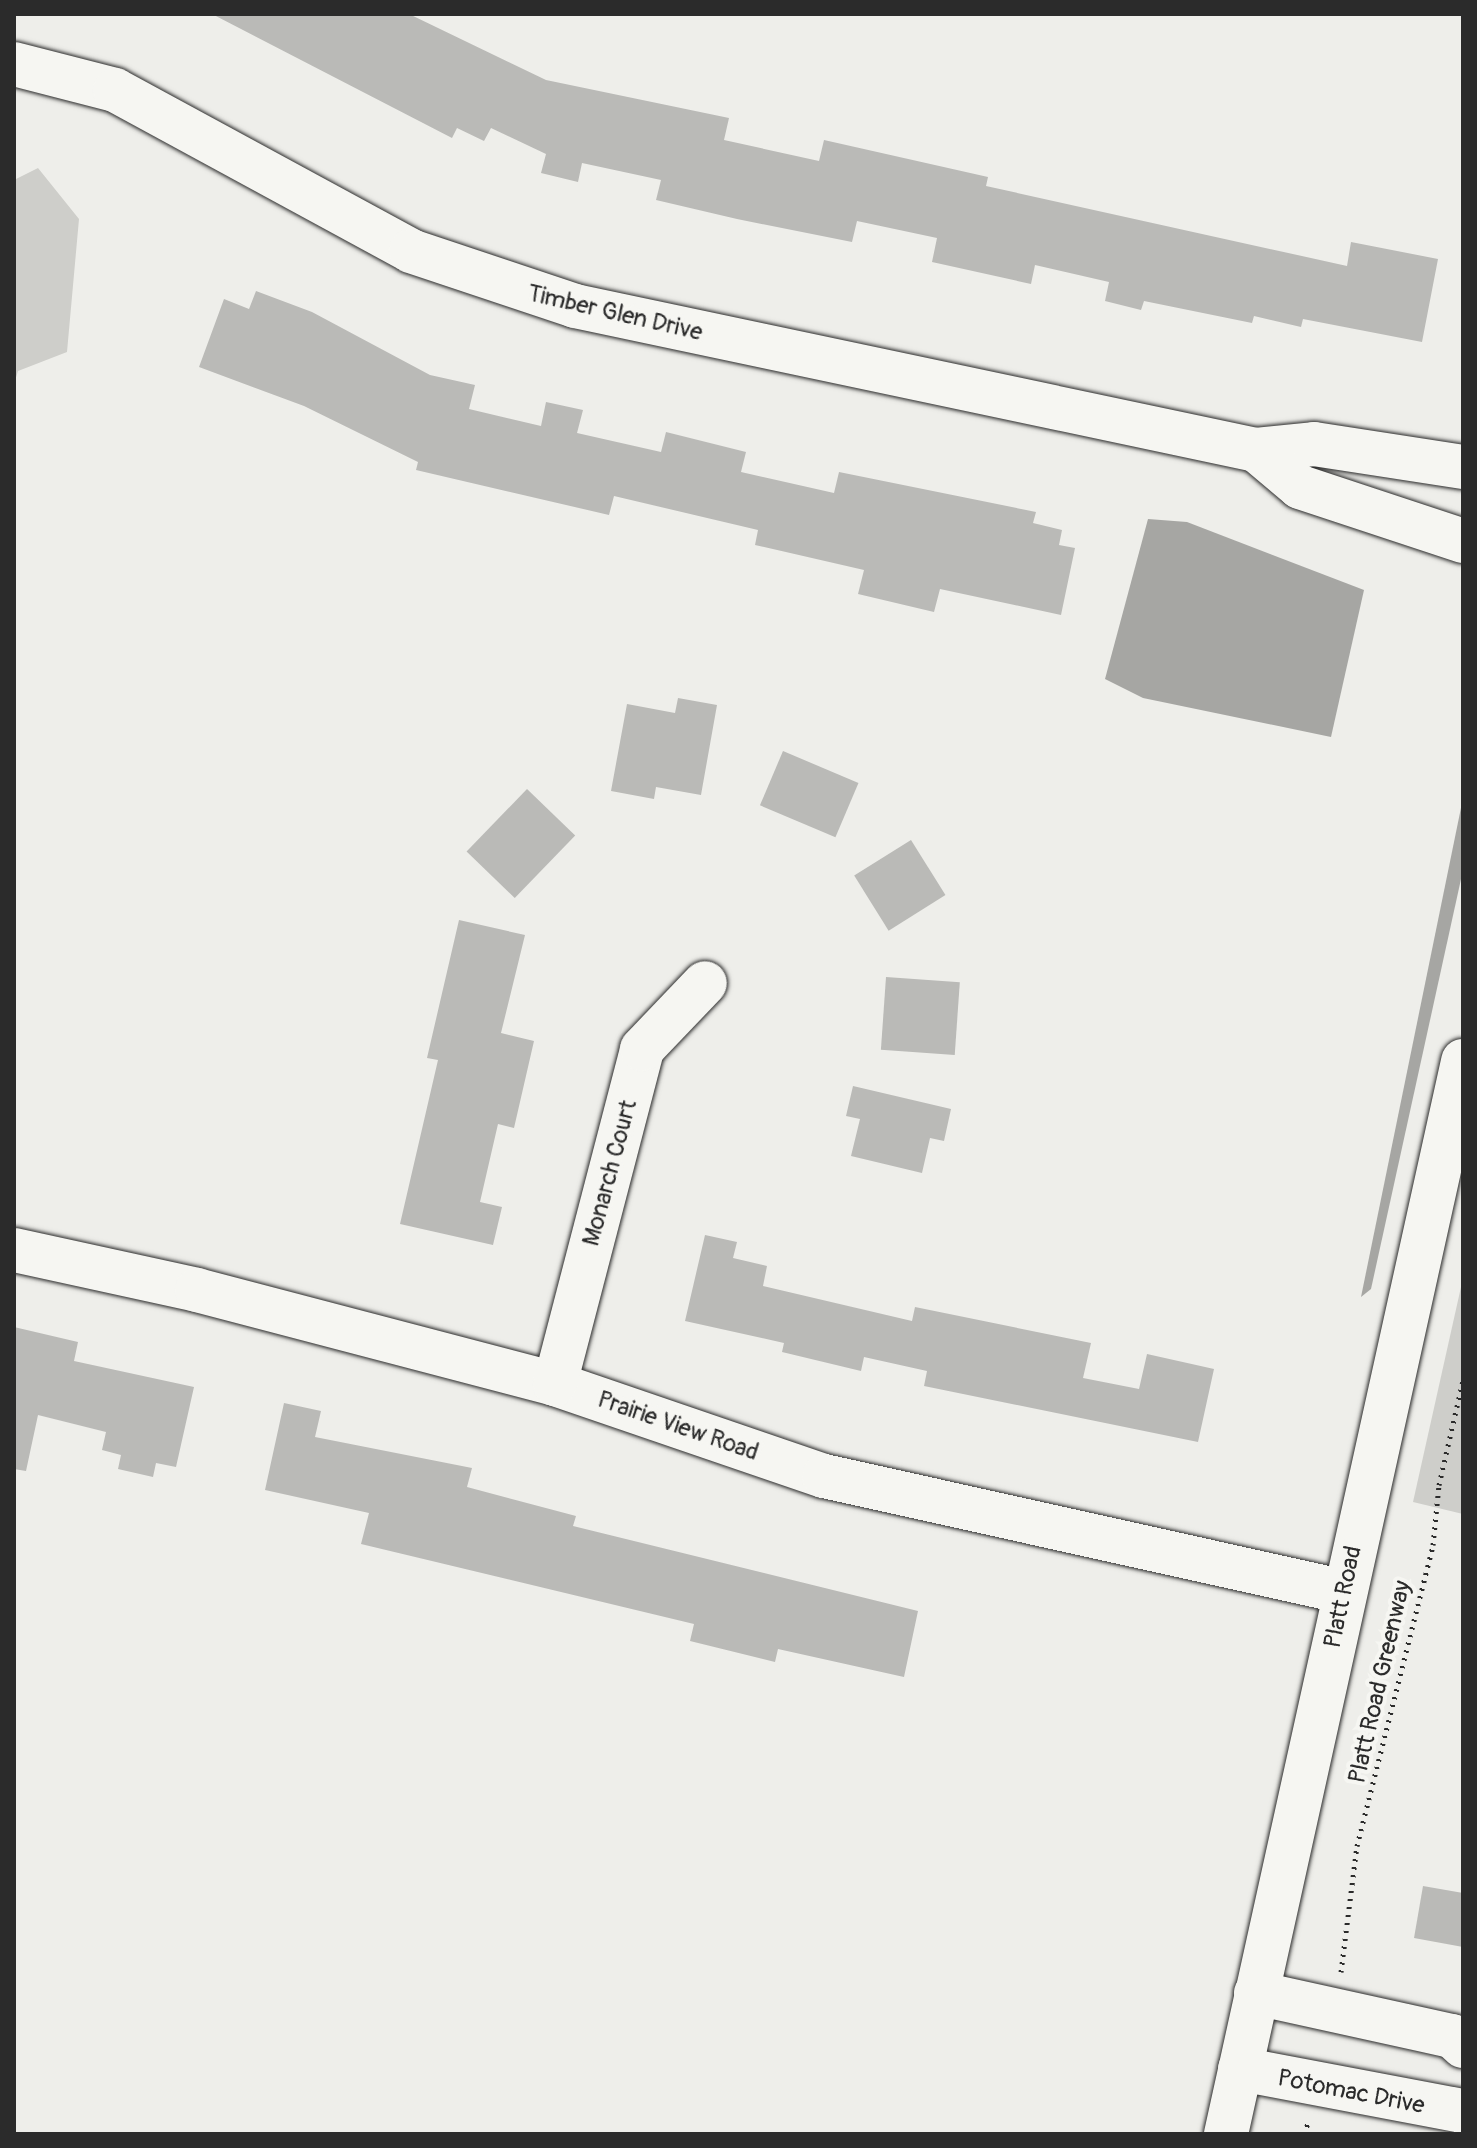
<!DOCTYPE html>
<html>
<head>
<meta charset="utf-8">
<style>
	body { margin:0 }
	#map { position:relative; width:1477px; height:2148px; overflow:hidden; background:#eeeeea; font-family:Pangolin,sans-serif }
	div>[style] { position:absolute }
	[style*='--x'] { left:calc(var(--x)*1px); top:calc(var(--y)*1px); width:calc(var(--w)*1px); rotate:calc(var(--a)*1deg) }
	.green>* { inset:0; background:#cececa }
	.water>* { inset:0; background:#a6a6a3 }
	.building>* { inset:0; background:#babab7; transform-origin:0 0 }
	.path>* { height:5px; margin-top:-2.5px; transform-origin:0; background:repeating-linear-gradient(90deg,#2b2b2b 0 2px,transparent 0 8px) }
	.roads { filter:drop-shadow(0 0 2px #2b2b2b) drop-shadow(0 0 2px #2b2b2b) }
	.minor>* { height:44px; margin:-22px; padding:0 22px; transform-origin:22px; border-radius:22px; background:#f6f6f2 }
	.major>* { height:44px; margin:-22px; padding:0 22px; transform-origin:22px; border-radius:22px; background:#f6f6f2 }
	span { translate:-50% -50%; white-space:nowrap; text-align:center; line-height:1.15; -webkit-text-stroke:8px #f6f6f2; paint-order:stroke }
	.street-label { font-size:24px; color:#2b2b2b }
	.frame { position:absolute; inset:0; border:16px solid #2b2b2b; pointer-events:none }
</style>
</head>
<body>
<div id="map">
	<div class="green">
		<div style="clip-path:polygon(38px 168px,79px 219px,67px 352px,18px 371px,14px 384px,14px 180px)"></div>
		<div style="clip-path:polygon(1463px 1278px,1463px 1514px,1413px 1502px)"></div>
	</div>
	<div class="water">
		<div style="clip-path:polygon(1148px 519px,1187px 522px,1364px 590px,1331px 737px,1143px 698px,1105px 679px)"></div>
		<div style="clip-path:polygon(1463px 798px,1463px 870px,1371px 1289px,1361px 1297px)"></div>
	</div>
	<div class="building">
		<div style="clip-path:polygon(212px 14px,409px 14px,546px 80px,729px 118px,724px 140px,819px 161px,824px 140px,988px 177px,986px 186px,1347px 266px,1351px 242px,1438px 259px,1422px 342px,1303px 319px,1301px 327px,1254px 316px,1252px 323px,1144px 301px,1141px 310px,1105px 301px,1109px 282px,1035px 265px,1031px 284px,932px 262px,937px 238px,857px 221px,852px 242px,737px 219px,656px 200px,661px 180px,582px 163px,578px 182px,541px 173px,546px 154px,491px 128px,484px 141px,457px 128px,452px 138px)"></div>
		<div style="clip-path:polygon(256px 291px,312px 312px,430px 375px,475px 385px,469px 409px,541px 426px,546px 402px,583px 410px,577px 433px,661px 452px,666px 432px,746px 452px,741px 472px,834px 493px,839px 472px,1036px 512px,1033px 523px,1062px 530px,1059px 545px,1075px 548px,1061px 615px,940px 589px,934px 612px,858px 594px,864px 570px,755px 545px,758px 530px,614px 496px,609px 515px,416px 470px,418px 462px,304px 406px,199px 367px,224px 299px,249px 309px)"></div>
		<div style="clip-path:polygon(678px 698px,717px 705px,701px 795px,656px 787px,654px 799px,611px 791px,627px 704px,675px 713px)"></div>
		<div style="left:783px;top:751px;width:82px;height:59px;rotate:23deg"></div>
		<div style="left:527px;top:789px;width:67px;height:87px;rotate:44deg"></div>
		<div style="left:911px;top:840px;width:65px;height:67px;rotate:58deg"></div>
		<div style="clip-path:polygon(459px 920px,525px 935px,501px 1033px,534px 1041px,514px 1128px,498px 1124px,480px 1202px,502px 1207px,493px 1245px,400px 1224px,438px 1060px,427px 1058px)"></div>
		<div style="left:886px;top:977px;width:74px;height:73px;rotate:4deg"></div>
		<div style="clip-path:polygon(853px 1086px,951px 1109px,944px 1141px,930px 1138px,922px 1173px,851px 1156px,860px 1119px,846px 1116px)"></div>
		<div style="clip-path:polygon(705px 1235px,737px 1242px,733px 1258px,767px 1266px,763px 1286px,912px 1321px,915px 1307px,1091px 1343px,1083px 1378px,1139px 1389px,1147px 1354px,1214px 1369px,1198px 1442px,924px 1386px,927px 1371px,864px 1357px,861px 1371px,782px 1352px,784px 1343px,685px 1321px)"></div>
		<div style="clip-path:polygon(14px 1327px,78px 1342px,74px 1361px,194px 1387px,176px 1467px,156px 1463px,153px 1477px,118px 1469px,121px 1455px,102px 1450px,106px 1432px,38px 1415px,26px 1471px,14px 1469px)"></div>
		<div style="clip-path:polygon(284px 1403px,321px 1411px,315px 1437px,472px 1468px,467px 1487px,576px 1516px,573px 1526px,918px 1611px,904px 1677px,778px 1649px,775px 1662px,690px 1641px,694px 1624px,361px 1544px,369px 1513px,265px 1490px)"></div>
		<div style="clip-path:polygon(1423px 1886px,1463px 1893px,1463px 1947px,1414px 1938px)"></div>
	</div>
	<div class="path">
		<div style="--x:1341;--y:1972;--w:127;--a:-82.8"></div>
		<div style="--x:1357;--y:1846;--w:310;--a:-75.8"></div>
		<div style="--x:1433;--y:1545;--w:60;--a:-84.3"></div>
		<div style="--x:1439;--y:1485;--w:108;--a:-77.1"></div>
		<div style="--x:1304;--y:2134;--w:15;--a:-70"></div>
	</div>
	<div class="roads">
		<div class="minor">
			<div style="--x:14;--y:64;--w:104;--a:14.4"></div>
			<div style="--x:115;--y:90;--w:337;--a:28.5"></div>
			<div style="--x:411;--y:251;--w:173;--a:18.5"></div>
			<div style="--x:575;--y:306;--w:696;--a:11.94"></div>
			<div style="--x:1256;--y:450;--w:58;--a:-5.9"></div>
			<div style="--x:1314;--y:444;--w:151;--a:8.8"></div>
			<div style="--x:1256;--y:450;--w:57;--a:40.1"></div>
			<div style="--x:1300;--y:487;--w:172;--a:18.3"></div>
			<div style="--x:14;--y:1250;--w:187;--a:12.3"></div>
			<div style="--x:197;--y:1290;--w:370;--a:14.7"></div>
			<div style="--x:555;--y:1384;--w:284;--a:18.9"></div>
			<div style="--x:824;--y:1476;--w:534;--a:12.55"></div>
			<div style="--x:555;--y:1384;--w:346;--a:-75.4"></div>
			<div style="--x:642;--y:1049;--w:91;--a:-46.3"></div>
			<div style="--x:1256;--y:1993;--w:201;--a:12.4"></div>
			<div style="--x:1452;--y:2036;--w:15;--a:42"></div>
			<div style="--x:1240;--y:2069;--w:227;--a:10.7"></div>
		</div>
		<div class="major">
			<div style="--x:1226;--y:2134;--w:1099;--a:-77.54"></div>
		</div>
	</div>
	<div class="street-label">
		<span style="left:615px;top:313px;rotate:13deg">Timber Glen Drive</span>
		<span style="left:610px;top:1173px;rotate:-75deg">Monarch Court</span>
		<span style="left:678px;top:1426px;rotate:19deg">Prairie View Road</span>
		<span style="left:1343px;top:1597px;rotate:-78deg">Platt Road</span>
		<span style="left:1380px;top:1682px;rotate:-77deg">Platt Road Greenway</span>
		<span style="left:1351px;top:2092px;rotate:11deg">Potomac Drive</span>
	</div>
	<div class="frame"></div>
</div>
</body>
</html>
